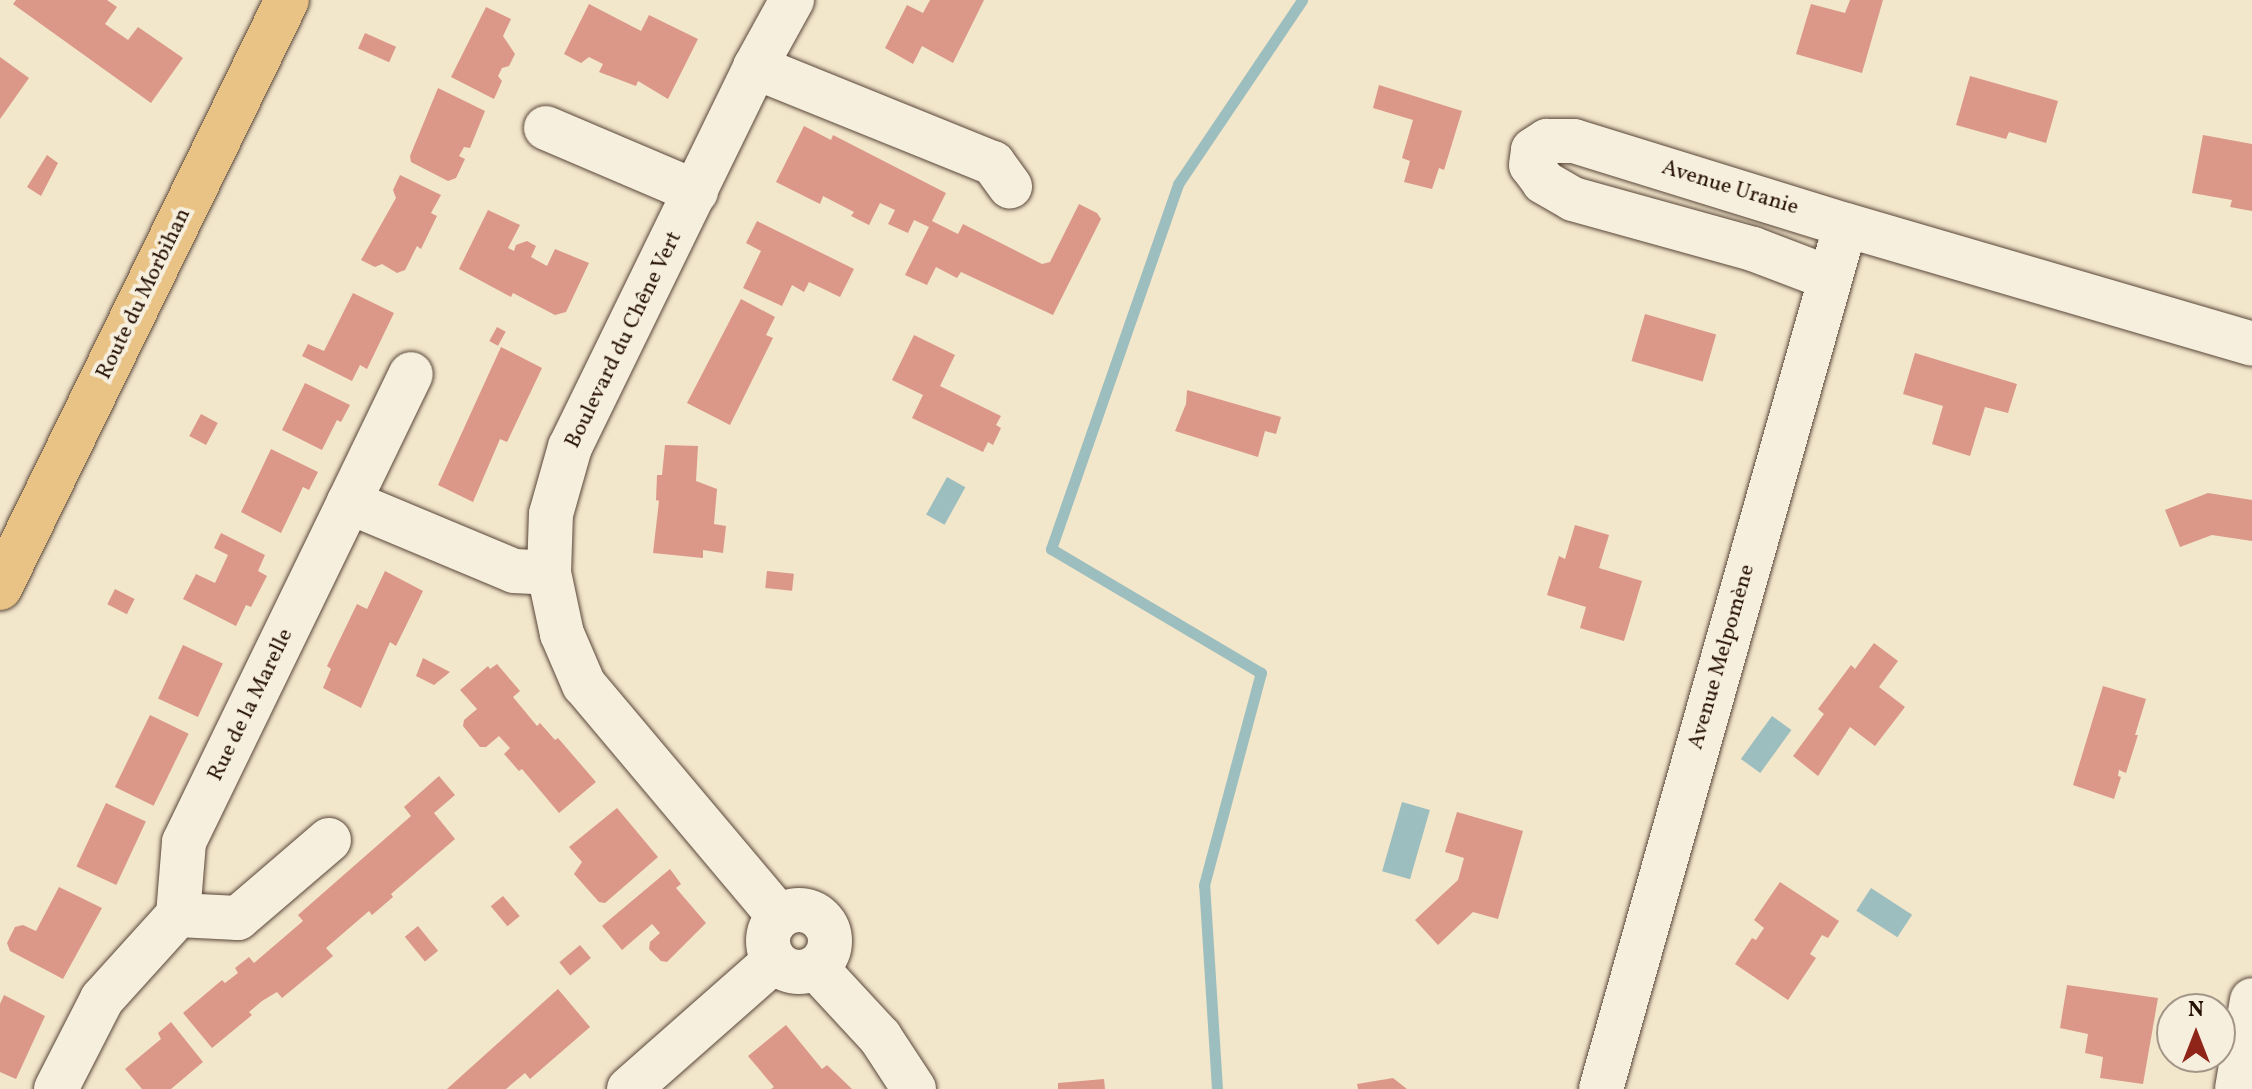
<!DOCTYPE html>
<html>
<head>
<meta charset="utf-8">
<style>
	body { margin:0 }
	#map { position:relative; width:2252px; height:1089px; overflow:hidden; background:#f2e6cb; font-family:Vollkorn,serif }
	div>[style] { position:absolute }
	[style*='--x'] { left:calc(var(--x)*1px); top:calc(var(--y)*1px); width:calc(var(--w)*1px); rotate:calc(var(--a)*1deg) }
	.water>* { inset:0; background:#9dbebe; transform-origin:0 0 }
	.stream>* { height:11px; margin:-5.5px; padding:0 5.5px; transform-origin:5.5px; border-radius:5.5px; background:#9dbebe }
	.building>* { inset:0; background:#db9889; transform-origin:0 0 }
	.roads { filter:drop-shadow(0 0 2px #594639) drop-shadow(0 0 2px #594639) }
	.minor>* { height:44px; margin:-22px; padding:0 22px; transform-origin:22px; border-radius:22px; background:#f7efdd }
	.minor>.ring { margin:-22px; padding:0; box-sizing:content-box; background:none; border:44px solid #f7efdd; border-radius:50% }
	.major>* { height:44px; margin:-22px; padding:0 22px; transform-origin:22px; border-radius:22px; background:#e9c386 }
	span { translate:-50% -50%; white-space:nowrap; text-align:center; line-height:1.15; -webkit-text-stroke:8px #f7efdd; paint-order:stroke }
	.street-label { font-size:22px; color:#261108 }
	.north { position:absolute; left:2156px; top:993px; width:80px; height:80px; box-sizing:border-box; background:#f7efdd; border:2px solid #a39688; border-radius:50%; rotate:0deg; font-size:22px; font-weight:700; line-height:32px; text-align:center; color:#261108 }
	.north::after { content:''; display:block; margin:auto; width:28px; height:36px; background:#8f2418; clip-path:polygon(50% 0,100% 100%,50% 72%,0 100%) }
</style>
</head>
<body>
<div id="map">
	<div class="water">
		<div style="left:947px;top:477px;width:21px;height:43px;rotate:29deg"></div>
		<div style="left:1772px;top:716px;width:24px;height:53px;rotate:36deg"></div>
		<div style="left:1402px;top:802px;width:29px;height:72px;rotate:16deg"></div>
		<div style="left:1871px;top:888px;width:49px;height:27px;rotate:33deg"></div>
	</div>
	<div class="stream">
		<div style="--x:1217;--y:1089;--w:204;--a:-93.6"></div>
		<div style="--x:1204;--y:885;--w:220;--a:-75"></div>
		<div style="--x:1261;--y:673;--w:244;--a:-149.4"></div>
		<div style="--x:1051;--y:549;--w:386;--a:-70.8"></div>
		<div style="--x:1178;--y:184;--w:222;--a:-56"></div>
	</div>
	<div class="building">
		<div style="clip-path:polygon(16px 0,107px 0,117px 7px,105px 24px,128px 40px,138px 27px,183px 58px,151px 103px,13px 4px)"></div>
		<div style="clip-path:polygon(930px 0,984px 0,953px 63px,922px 46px,913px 64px,885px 48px,907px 5px,923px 13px)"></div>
		<div style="clip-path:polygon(1850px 0,1883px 0,1862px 73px,1796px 54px,1811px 4px,1845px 13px)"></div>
		<div style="clip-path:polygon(589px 4px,641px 31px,649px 15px,698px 39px,668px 99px,638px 81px,636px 86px,599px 72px,603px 64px,589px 57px,581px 63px,564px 54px)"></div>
		<div style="clip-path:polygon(486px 7px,511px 19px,503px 36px,515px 54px,509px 66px,502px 68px,498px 76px,502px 81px,494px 99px,451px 77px)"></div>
		<div style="left:365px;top:33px;width:34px;height:17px;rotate:24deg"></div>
		<div style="clip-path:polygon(0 57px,29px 78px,0 119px)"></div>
		<div style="clip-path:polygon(1970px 76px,2058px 101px,2046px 143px,2009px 132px,2006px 139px,1956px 125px)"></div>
		<div style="clip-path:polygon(1379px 85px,1462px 111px,1444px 170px,1439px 168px,1432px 189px,1404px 182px,1410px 161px,1402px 158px,1413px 120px,1373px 108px)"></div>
		<div style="clip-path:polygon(438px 88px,485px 111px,470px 148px,464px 147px,459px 156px,465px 159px,456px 178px,448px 181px,411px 162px,410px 156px)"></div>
		<div style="clip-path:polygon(804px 126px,831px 140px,833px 135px,946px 193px,932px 221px,958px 234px,963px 224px,1042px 264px,1050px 262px,1079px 204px,1097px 213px,1101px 219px,1053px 315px,961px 272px,957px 278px,936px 267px,927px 285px,905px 275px,929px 227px,914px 220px,908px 233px,888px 224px,895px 210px,880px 203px,869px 225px,851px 216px,854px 212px,823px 196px,820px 204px,776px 182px)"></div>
		<div style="clip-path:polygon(2203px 135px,2252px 144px,2252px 211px,2230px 207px,2232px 200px,2192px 193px)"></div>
		<div style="clip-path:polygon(47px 155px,58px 163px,41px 196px,27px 187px)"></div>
		<div style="clip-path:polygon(400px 175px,441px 195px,431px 213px,437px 216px,421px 249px,417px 246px,405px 270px,397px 273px,382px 264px,375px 267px,361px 260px,396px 198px,393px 190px)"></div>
		<div style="clip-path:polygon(488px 210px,520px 225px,508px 248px,514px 251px,516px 245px,527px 241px,536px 246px,531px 257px,547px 266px,555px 249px,589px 263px,566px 312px,555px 315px,513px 293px,511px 297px,459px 269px)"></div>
		<div style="clip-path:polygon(757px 221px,854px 269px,840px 297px,809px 282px,804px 292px,792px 285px,782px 306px,743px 288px,761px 251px,746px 243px)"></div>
		<div style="clip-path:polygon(353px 293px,394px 313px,367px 369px,360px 365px,352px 381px,302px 356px,308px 344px,324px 351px)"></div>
		<div style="clip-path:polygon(741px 299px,775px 317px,766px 335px,773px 338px,730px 425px,687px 403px)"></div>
		<div style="left:1645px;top:314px;width:74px;height:49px;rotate:16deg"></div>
		<div style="left:497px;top:327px;width:10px;height:16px;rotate:29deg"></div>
		<div style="clip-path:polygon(914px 335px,955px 355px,940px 386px,1001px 416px,996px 425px,1001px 428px,993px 445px,988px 442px,983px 452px,912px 418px,923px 395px,892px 380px)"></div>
		<div style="clip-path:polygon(501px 347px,542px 368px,507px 442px,500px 439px,473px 502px,438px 485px)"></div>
		<div style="clip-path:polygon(1915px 353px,2017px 384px,2008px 413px,1985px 407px,1970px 456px,1932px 444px,1943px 406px,1903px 394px)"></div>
		<div style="clip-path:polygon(305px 383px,350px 405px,341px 422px,337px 420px,322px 450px,282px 430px)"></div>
		<div style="clip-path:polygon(1187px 390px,1281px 417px,1276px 434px,1265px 431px,1258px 457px,1175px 431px,1186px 404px)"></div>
		<div style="left:201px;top:414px;width:19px;height:25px;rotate:28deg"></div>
		<div style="clip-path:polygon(665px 445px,698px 446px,696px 481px,717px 489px,714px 524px,726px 526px,723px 553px,703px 550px,703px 558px,653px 553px,659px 501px,656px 500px,657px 475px,662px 475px)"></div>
		<div style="clip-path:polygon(271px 449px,318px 472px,309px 490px,303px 487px,281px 533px,241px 512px)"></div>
		<div style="clip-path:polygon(2208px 493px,2252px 500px,2252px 541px,2212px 535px,2180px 547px,2165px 510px)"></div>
		<div style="clip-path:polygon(1575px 525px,1609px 535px,1599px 568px,1642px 581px,1624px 641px,1580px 628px,1586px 607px,1547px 595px,1559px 556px,1565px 559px)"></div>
		<div style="clip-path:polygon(221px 533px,265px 555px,258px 571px,267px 576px,251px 607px,246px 605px,236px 626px,183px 599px,196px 574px,215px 583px,228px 555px,214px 548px)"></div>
		<div style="clip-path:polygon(385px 571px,423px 591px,396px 646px,390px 642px,361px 708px,323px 688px,331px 669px,327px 666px,357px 604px,367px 609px)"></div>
		<div style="left:767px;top:571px;width:27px;height:17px;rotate:6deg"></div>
		<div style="left:115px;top:589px;width:22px;height:17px;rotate:27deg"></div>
		<div style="clip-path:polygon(1874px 643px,1898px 661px,1879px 687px,1905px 707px,1875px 746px,1850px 727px,1818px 776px,1793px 756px,1824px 714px,1818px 709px,1851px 665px,1855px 669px)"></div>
		<div style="left:183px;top:645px;width:44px;height:59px;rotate:25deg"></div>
		<div style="clip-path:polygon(423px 658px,450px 672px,434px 685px,416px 676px)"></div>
		<div style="clip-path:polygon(497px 664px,520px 691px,513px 697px,537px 726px,540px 723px,555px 740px,558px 738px,596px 782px,559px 813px,522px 769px,519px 771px,504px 754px,510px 748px,499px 736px,486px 747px,480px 747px,463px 726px,464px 720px,477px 709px,460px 690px,488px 666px,490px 669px)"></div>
		<div style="clip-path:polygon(2103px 686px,2146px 699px,2135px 735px,2138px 735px,2126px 773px,2119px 770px,2118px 776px,2121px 777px,2114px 799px,2073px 785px)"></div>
		<div style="left:150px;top:715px;width:43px;height:80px;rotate:26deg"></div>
		<div style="clip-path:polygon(439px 776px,455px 795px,434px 813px,455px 839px,391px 894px,393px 897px,372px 915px,369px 911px,326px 948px,333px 956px,282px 998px,277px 992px,262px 1001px,249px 1012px,252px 1015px,212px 1048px,183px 1013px,222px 980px,225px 983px,238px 973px,235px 968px,249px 957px,254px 963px,303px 921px,298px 915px,411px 816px,404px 807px)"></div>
		<div style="left:106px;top:803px;width:44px;height:70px;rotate:25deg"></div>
		<div style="clip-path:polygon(617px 808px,658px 857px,605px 903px,599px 902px,574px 874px,582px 862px,569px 847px)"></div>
		<div style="clip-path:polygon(1457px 812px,1523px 831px,1498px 919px,1473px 912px,1438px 945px,1415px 920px,1458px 880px,1464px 858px,1445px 852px)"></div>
		<div style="clip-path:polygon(670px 869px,681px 884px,676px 888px,706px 923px,667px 962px,661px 961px,649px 949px,650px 942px,660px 933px,652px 924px,622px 950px,602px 926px)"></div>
		<div style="clip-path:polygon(1780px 882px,1839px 921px,1828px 938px,1822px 935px,1810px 954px,1816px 958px,1788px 1000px,1735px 964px,1752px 938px,1756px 940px,1764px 928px,1754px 920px)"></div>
		<div style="clip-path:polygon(59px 887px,102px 908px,63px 979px,10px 951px,7px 943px,15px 927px,23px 925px,36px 931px)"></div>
		<div style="left:503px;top:896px;width:26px;height:16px;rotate:50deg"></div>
		<div style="left:418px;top:926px;width:32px;height:17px;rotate:51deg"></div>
		<div style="left:580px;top:945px;width:17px;height:27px;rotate:50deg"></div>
		<div style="clip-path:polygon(2067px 985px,2158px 998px,2143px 1084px,2100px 1078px,2103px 1057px,2085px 1053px,2088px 1034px,2060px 1028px)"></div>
		<div style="clip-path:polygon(558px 989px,590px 1027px,530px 1079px,525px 1073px,506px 1089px,447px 1089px)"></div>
		<div style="clip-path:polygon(4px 995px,45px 1016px,16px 1079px,0 1072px,0 1004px)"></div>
		<div style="clip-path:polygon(171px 1022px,203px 1062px,171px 1089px,142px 1089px,125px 1069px,161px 1039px,158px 1033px)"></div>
		<div style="clip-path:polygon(786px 1025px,822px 1069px,827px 1065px,852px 1089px,771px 1089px,774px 1087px,748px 1056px)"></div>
		<div style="clip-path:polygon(1393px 1078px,1407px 1089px,1358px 1089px,1357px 1084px)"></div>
		<div style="clip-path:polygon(1104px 1079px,1105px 1089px,1058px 1089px,1058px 1083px)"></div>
	</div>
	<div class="roads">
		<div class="minor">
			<div style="--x:755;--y:67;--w:257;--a:22"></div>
			<div style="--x:993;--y:163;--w:29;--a:54"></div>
			<div style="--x:546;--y:128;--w:163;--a:23.1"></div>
			<div style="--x:1829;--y:278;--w:81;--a:-159.1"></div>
			<div style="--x:1753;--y:249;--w:187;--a:-164.5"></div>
			<div style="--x:1573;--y:199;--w:34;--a:-150"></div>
			<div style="--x:1544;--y:182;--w:21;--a:-127"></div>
			<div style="--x:1531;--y:165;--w:15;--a:-82"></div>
			<div style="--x:1533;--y:150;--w:17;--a:-33"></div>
			<div style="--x:1547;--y:141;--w:27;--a:0"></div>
			<div style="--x:1574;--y:141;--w:285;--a:17.2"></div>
			<div style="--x:1846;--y:225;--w:423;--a:16.3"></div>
			<div style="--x:349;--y:502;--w:142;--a:-64.2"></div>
			<div style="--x:329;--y:840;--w:120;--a:139.4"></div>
			<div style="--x:238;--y:918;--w:60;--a:-177.1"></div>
			<div style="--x:178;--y:915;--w:73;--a:-85.3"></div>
			<div style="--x:184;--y:842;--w:378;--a:-64.1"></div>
			<div style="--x:349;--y:502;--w:179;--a:22.7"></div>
			<div style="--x:514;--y:571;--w:35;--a:3"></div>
			<div class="ring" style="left:768px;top:910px;width:18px;height:18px"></div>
			<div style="--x:778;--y:915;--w:301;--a:-130.1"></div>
			<div style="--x:584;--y:685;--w:56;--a:-113.3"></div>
			<div style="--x:562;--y:634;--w:62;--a:-102"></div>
			<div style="--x:549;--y:573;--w:59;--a:-88.1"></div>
			<div style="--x:551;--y:514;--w:70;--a:-74.2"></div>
			<div style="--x:570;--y:447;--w:423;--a:-64"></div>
			<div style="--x:755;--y:67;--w:77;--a:-61.1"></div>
			<div style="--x:817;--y:969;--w:93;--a:47.2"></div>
			<div style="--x:880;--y:1037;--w:62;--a:56.8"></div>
			<div style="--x:56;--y:1089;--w:101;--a:-62.9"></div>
			<div style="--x:102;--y:999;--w:113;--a:-47.9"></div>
			<div style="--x:629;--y:1089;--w:192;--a:-41.4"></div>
			<div style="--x:1601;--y:1089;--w:874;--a:-74.2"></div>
			<div style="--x:2237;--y:1089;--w:90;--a:-80.4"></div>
		</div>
		<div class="major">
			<div style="--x:0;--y:588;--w:654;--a:-63.98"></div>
		</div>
	</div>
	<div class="street-label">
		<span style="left:1730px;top:188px;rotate:17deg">Avenue Uranie</span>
		<span style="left:144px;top:294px;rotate:-64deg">Route du Morbihan</span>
		<span style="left:624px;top:340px;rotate:-64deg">Boulevard du Chêne Vert</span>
		<span style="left:1722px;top:657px;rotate:-74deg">Avenue Melpomène</span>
		<span style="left:251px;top:705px;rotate:-64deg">Rue de la Marelle</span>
	</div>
	<div class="north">N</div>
</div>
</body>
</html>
